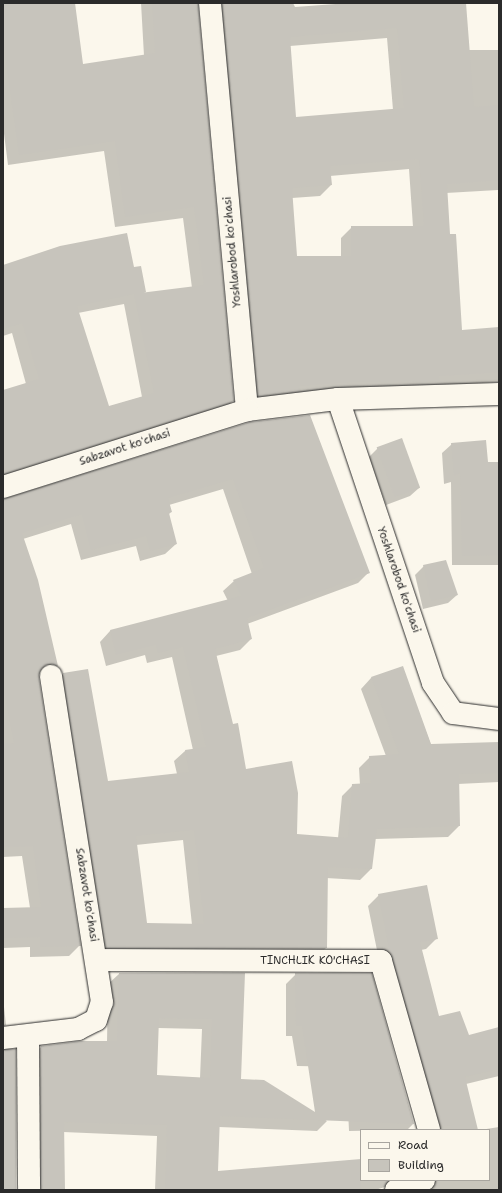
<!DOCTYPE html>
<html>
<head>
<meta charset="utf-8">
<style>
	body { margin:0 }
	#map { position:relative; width:502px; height:1193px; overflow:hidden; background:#fbf7ec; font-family:"Shantell Sans",sans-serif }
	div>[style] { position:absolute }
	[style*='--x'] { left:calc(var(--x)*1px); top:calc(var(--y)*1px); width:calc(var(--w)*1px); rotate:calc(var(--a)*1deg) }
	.shadow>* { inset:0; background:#0003 }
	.building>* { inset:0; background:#c7c4bc; transform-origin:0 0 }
	.roads { filter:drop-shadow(0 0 1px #2b2b2b) drop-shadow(0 0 1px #2b2b2b) }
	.minor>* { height:22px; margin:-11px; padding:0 11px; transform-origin:11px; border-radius:11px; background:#fbf7ec }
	span { translate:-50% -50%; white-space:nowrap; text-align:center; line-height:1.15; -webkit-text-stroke:3px #fbf7ec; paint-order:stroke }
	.street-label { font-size:11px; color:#2b2b2b }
	.frame { position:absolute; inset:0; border:4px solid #2b2b2b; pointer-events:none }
	.legend { position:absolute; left:360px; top:1129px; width:130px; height:52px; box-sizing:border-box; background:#fbf7ec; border:1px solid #a8a59f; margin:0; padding:5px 7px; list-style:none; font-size:12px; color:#2b2b2b }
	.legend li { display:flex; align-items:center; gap:8px; height:20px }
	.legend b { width:20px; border:1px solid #a8a59f }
</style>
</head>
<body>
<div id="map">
	<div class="shadow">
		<div style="clip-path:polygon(evenodd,3px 3px,74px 3px,82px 65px,144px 56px,141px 3px,197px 3px,233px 401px,222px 412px,3px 481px,3px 391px,26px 384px,12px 333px,3px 336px,3px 266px,133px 268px,145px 292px,143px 294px,192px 288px,183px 218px,115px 227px,104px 151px,8px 165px,3px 126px,3px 3px,124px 304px,142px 397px,108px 407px,78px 313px,124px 304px)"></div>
		<div style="clip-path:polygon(evenodd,206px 3px,292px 3px,295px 8px,361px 3px,465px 3px,469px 50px,499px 50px,499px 205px,498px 190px,446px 193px,449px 235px,461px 331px,499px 328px,499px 382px,433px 386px,248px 406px,206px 3px,387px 38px,393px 110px,295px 118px,290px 46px,387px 38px,206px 3px,409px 169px,413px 227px,352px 227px,341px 238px,341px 257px,296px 257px,292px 198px,320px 196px,331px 185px,330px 176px,409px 169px)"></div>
		<div style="clip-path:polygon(evenodd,250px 423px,369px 572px,358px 583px,247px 624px,251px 639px,240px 650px,216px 656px,232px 725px,245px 770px,296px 835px,338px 838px,342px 796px,353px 785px,360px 785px,359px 768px,370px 757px,386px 756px,361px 689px,371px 678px,402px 667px,431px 745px,499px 743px,499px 782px,458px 784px,459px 826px,448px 837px,375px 839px,371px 869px,360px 880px,326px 878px,326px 948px,315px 959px,96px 958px,53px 684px,63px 674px,107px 782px,177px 774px,174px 761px,185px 751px,193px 750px,172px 657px,147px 663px,145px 655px,106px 666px,100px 642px,110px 631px,228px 601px,223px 591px,234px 581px,252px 574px,223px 489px,169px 505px,171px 512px,168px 515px,176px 544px,165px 554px,140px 561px,136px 546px,81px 560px,71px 524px,23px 539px,57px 666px,46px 676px,38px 674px,79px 946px,69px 956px,30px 957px,30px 947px,3px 948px,3px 909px,30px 908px,22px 856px,3px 857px,3px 500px,250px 423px,183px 840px,192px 925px,146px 924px,136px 845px,183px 840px)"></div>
		<div style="clip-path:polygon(452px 444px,487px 463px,499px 463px,499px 565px,452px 565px,451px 482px,444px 484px,442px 453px)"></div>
		<div style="clip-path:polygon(378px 448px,419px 488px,410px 496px,386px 505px,369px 457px)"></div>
		<div style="clip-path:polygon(424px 566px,457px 595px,448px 603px,423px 609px,415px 575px)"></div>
		<div style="clip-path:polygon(379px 895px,437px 938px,426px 949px,421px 950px,438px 1018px,468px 1036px,499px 1028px,499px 1076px,466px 1084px,477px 1130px,429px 1130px,380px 965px,368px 906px)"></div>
		<div style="clip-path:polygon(evenodd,119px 974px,244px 974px,240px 1080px,264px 1081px,327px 1121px,317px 1131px,219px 1127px,217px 1172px,316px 1190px,155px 1190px,157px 1136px,63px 1132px,64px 1190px,31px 1190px,30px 1058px,41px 1047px,107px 1042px,108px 984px,119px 974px,158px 1028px,202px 1029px,200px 1078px,156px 1076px,158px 1028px)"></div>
		<div style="clip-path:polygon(296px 974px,413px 1124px,407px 1130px,349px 1131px,346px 1067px,297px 1066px,292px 1036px,286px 1036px,286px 984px)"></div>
		<div style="clip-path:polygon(3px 998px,6px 1025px,3px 1027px)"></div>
		<div style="clip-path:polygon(499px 1127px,499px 1190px,426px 1190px,419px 1180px,489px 1180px,489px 1130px,480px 1130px)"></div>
		<div style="clip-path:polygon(361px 1160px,361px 1180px,408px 1180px,375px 1190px,350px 1190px)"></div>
	</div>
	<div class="building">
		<div style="clip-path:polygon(evenodd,3px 3px,75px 3px,83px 64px,155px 53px,152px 3px,198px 3px,234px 401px,3px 474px,3px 390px,39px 379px,22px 323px,3px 329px,3px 265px,60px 246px,127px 233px,134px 267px,141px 266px,146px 292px,140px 293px,204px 285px,194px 207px,125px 217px,115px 141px,19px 155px,3px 40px,3px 3px,134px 294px,154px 393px,109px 406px,77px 306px,134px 294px)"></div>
		<div style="clip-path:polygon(evenodd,223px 3px,293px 3px,295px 7px,349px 3px,466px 3px,474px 107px,499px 105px,499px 180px,447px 184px,450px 234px,456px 234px,462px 330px,499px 327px,499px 372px,439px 376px,440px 381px,352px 382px,299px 386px,301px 391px,258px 396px,223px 3px,397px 28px,404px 108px,296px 117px,290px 37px,397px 28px,223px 3px,419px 159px,424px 226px,351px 226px,351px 256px,297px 256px,292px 188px,332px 185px,330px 166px,419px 159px)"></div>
		<div style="clip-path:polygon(evenodd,310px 415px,370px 573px,247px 618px,252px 639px,215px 649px,233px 724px,238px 723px,246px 769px,292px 761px,298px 793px,297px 834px,348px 838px,352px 784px,371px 783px,369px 756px,399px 754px,371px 677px,403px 666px,431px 744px,499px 742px,499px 773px,459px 774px,460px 826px,377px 829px,372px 869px,328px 867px,327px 948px,106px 948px,63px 673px,88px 669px,108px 781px,189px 772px,185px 750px,206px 747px,183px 647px,158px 653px,156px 645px,116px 655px,110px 630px,241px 596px,233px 580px,264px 568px,233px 479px,168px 498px,172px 512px,169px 513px,177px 544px,150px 551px,146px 536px,91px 550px,82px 514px,22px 533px,38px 580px,58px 666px,49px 664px,43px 666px,40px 671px,39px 678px,81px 946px,40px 947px,40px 937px,3px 938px,3px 908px,41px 907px,33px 846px,3px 847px,3px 744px,14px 743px,3px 686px,3px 499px,250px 422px,310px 415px,194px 830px,204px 924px,147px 923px,136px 836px,194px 830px)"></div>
		<div style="left:402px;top:438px;width:53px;height:27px;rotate:70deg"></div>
		<div style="clip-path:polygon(486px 440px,488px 462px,499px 462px,499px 555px,462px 556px,460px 473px,454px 476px,451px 443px)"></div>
		<div style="clip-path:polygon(446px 560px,458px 595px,431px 601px,423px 565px)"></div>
		<div style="clip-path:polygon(427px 885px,438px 939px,420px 942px,439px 1016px,460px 1011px,469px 1035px,499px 1027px,499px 1069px,465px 1077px,478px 1130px,450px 1130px,450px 1126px,441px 1125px,389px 948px,378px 894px)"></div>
		<div style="clip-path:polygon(evenodd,119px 973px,245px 973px,241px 1079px,264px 1080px,315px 1112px,302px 1026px,296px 1026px,295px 973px,372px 973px,414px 1124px,220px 1116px,218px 1171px,361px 1159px,361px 1190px,165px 1190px,167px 1125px,64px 1122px,65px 1190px,41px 1190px,41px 1046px,81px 1041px,117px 1041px,119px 973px,159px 1018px,212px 1019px,210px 1078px,157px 1075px,159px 1018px)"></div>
		<div style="left:16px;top:1049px;width:141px;height:13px;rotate:90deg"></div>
	</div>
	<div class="roads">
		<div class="minor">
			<div style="--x:210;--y:3;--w:409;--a:84.8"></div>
			<div style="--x:247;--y:410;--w:92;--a:-6.9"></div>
			<div style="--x:338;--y:399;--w:161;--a:-1.8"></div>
			<div style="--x:338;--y:399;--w:299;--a:71.5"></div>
			<div style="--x:433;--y:683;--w:36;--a:56"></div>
			<div style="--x:453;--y:713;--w:46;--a:7.4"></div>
			<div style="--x:3;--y:487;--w:256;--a:-17.5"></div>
			<div style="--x:97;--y:960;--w:284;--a:0.2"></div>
			<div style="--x:381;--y:961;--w:176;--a:74.1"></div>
			<div style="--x:28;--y:1036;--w:154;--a:89.6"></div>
			<div style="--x:3;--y:1038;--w:76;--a:-6.8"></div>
			<div style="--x:78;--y:1029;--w:20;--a:-27"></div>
			<div style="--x:96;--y:1020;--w:19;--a:-72"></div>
			<div style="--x:102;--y:1002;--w:330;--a:-98.9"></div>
			<div style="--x:396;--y:1190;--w:30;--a:-20"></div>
		</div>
	</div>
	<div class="street-label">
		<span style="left:233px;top:252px;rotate:-95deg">Yoshlarobod koʻchasi</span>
		<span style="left:125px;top:448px;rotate:-18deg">Sabzavot koʻchasi</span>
		<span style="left:398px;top:580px;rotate:71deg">Yoshlarobod koʻchasi</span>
		<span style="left:86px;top:895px;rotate:81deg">Sabzavot koʻchasi</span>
		<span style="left:315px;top:961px">TINCHLIK KO'CHASI</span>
	</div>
	<div class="frame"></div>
	<ul class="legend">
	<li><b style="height:5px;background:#fbf7ec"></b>Road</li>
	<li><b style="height:11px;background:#c7c4bc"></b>Building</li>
	</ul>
</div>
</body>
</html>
